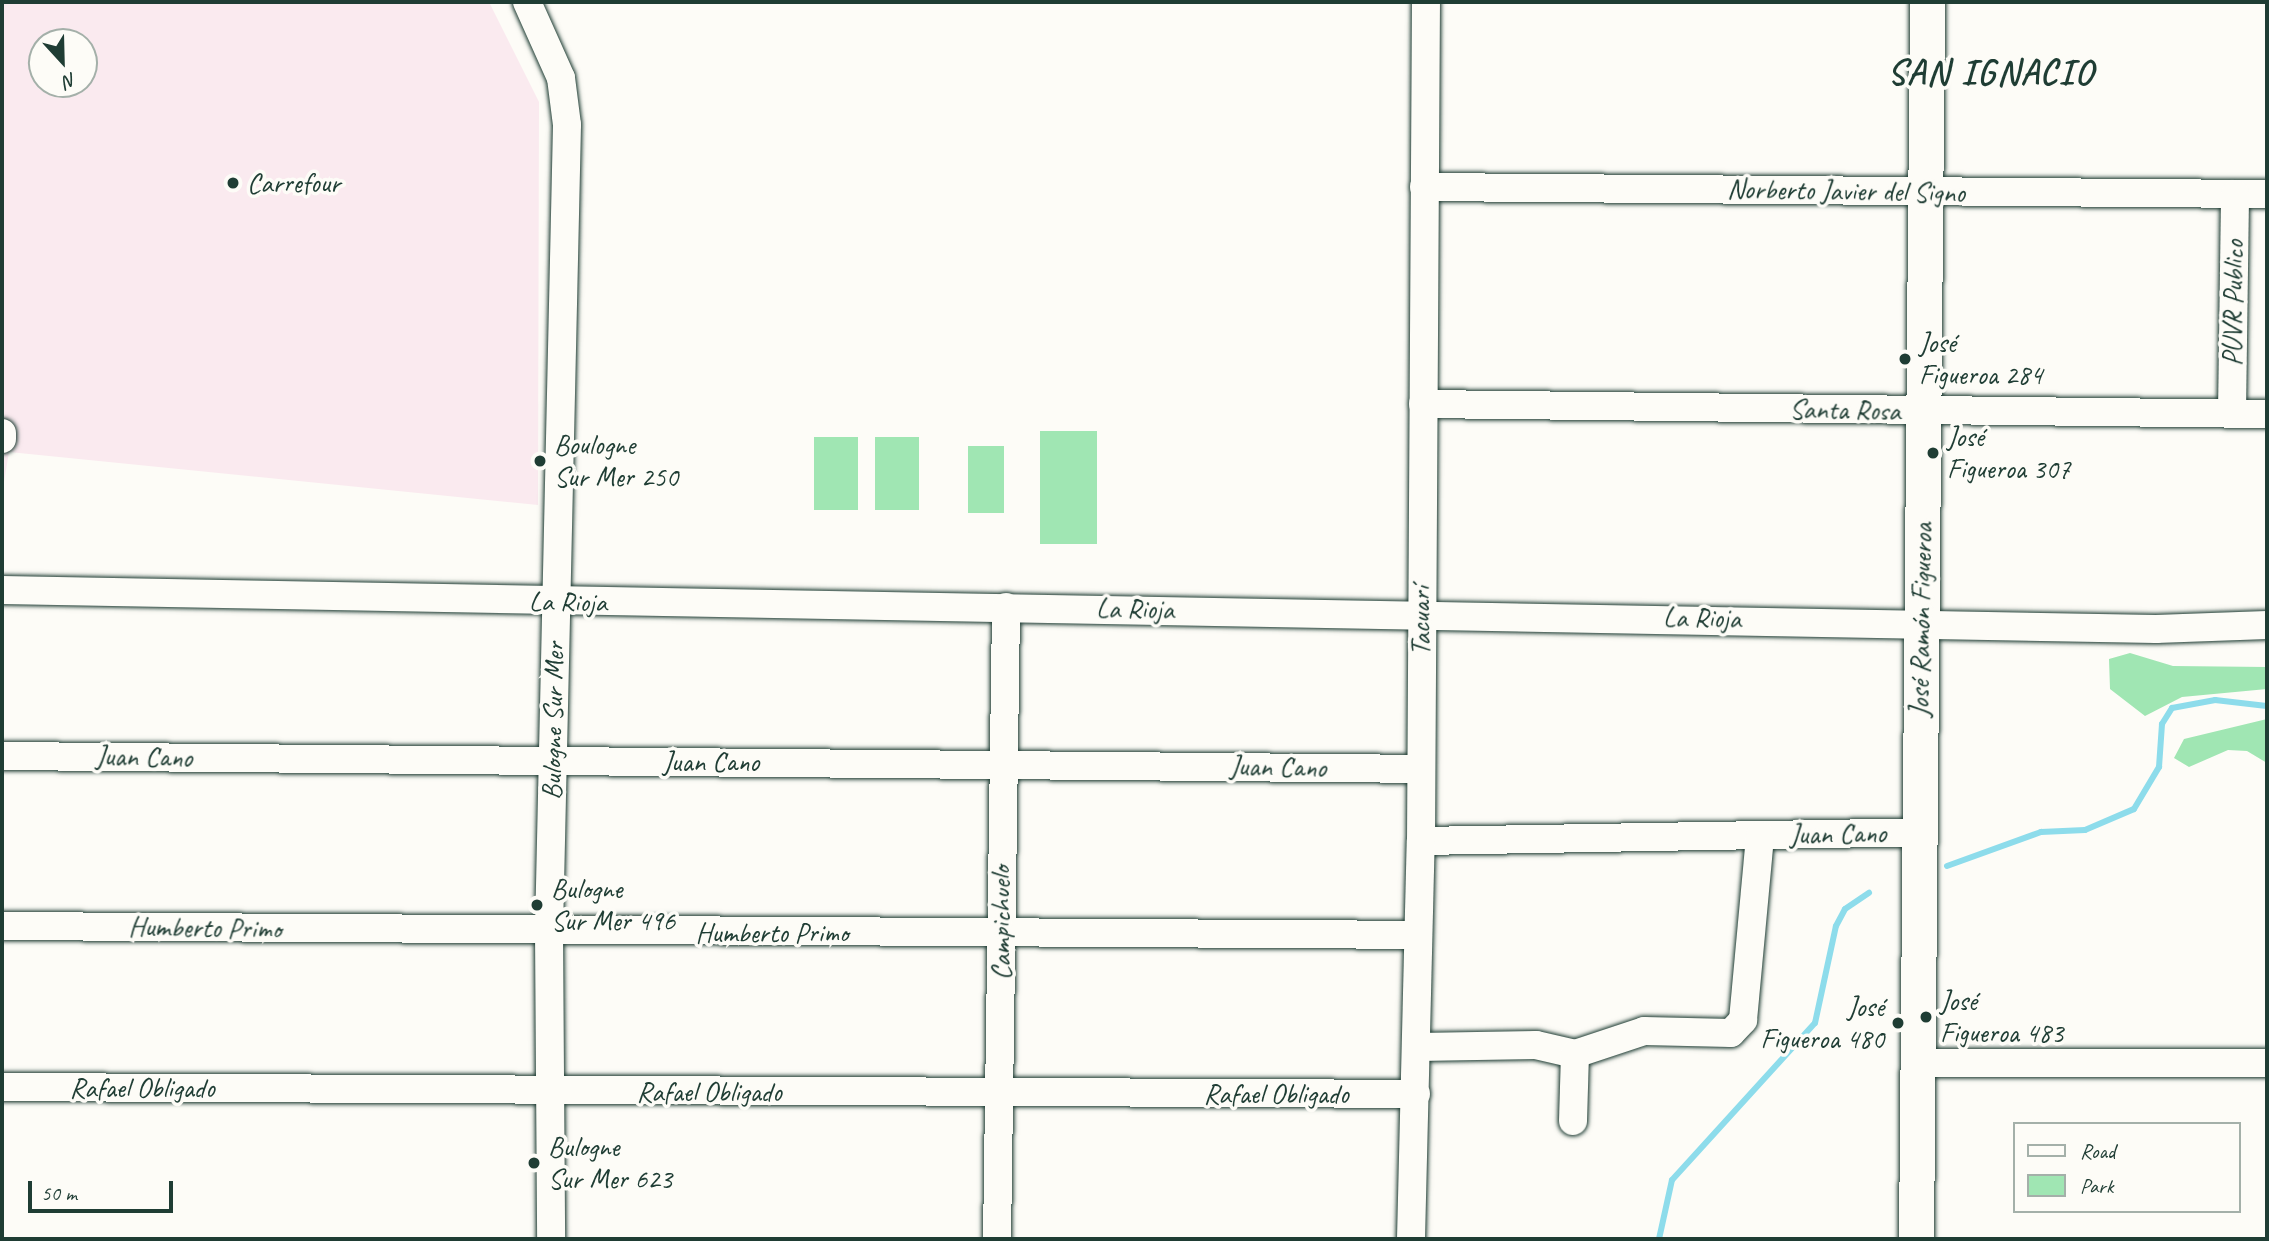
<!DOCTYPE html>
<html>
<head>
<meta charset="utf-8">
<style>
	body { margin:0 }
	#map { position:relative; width:2269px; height:1241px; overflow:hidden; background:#fdfcf7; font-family:Caveat,sans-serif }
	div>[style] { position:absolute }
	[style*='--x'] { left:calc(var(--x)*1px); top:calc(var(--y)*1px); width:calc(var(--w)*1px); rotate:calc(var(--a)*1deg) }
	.built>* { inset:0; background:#faeaef }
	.green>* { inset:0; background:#a0e6b3; transform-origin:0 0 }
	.stream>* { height:6px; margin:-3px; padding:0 3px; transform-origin:3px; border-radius:3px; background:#8ddceb }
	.roads { filter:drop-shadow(0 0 2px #1f3d34) drop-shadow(0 0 2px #1f3d34) }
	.minor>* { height:28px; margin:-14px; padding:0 14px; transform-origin:14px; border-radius:14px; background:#fdfcf7 }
	.major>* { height:35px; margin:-17.5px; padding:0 17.5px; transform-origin:17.5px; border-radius:17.5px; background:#fdfcf7 }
	.dots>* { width:19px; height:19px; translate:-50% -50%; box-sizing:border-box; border:4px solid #fdfcf7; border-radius:50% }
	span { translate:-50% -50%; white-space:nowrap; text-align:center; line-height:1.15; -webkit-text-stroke:7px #fdfcf7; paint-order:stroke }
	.poi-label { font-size:28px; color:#1f3d34 }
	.left { translate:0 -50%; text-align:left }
	.right { translate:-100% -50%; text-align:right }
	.street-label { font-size:28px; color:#1f3d34 }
	.district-label { font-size:35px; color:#1f3d34; font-weight:700; letter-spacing:2px }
	.frame { position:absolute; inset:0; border:4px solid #1f3d34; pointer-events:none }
	.legend { position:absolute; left:2013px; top:1122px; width:228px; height:91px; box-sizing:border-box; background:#fdfcf7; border:2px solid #a4b0a9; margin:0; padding:9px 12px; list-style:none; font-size:21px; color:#1f3d34 }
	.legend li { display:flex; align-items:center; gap:14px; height:35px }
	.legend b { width:35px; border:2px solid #a4b0a9 }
	.north { position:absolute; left:28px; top:28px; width:70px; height:70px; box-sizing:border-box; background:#fdfcf7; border:2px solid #a4b0a9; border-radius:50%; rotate:158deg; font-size:19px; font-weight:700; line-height:28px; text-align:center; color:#1f3d34 }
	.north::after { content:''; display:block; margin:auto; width:24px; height:32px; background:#1f3d34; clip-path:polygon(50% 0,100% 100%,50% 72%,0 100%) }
	.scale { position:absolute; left:28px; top:1181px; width:145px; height:32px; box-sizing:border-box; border:4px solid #1f3d34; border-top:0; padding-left:9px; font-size:21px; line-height:24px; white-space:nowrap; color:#1f3d34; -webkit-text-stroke:5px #fdfcf7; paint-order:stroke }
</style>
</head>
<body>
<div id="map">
	<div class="built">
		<div style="clip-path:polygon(evenodd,2px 2px,489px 2px,539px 102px,538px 505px,9px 452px,2px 494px,2px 2px,42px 42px,84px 42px,84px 84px,42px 84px,42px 42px)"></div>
	</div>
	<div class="green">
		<div style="left:1040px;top:431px;width:57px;height:113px"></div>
		<div style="left:814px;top:437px;width:44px;height:73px"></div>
		<div style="left:875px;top:437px;width:44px;height:73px"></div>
		<div style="left:968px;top:446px;width:36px;height:67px"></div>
		<div style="clip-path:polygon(2130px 653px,2173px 666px,2267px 667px,2267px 689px,2182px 697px,2145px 716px,2110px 689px,2109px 659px)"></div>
		<div style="clip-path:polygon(2267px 719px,2267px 763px,2247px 751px,2228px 750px,2189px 767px,2174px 758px,2184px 739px)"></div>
	</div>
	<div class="stream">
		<div style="--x:1947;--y:866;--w:100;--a:-19.9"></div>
		<div style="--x:2041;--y:832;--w:44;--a:-2.6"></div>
		<div style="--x:2085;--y:830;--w:53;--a:-23.2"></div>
		<div style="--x:2134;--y:809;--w:49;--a:-59.2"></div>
		<div style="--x:2159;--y:767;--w:43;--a:-86"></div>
		<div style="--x:2162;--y:724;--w:19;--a:-58"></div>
		<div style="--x:2172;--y:708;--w:44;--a:-10.5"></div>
		<div style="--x:2215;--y:700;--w:52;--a:6.6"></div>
		<div style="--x:1659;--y:1239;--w:60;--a:-77.6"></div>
		<div style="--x:1672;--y:1180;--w:212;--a:-47.7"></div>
		<div style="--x:1815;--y:1023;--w:99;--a:-77.8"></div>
		<div style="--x:1836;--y:926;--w:19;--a:-62"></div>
		<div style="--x:1845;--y:909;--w:29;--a:-34"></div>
	</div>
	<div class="roads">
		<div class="minor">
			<div style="--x:527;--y:2;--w:83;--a:65.9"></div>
			<div style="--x:561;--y:78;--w:47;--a:82.7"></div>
			<div style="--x:567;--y:125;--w:807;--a:91.28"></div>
			<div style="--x:549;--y:932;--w:307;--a:89.6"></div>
			<div style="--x:1424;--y:187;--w:843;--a:0.48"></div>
			<div style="--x:1423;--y:404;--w:844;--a:0.68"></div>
			<div style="--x:2232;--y:413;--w:219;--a:-89.2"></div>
			<div style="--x:2;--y:439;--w:6;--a:-90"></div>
			<div style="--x:2;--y:590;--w:2154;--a:1.04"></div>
			<div style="--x:2156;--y:629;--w:111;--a:-2.1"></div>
			<div style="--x:2;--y:756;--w:1419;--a:0.52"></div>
			<div style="--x:1421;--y:841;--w:498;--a:-1"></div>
			<div style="--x:2;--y:926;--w:1415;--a:0.36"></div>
			<div style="--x:1418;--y:1047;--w:118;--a:-1"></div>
			<div style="--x:1536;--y:1045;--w:40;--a:13"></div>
			<div style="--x:1575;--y:1054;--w:73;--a:-18.4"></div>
			<div style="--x:1644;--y:1031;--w:87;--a:1.3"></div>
			<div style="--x:1731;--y:1033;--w:18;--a:-47"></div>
			<div style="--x:1743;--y:1020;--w:185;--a:-84.7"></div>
			<div style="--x:1917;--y:1063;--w:350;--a:0"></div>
			<div style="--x:2;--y:1087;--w:1414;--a:0.28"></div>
			<div style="--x:1573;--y:1121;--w:67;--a:-88.3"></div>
			<div style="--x:997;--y:1239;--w:632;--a:-89.18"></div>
			<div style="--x:1411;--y:1239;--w:398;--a:-88.6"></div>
			<div style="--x:1421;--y:841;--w:839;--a:-89.66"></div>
		</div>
		<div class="major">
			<div style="--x:1916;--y:1239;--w:1237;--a:-89.49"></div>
		</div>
	</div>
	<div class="dots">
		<div style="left:233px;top:183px;background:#1f3d34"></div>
		<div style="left:1905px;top:359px;background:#1f3d34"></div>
		<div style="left:1933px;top:453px;background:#1f3d34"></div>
		<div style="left:540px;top:461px;background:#1f3d34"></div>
		<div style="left:537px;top:905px;background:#1f3d34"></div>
		<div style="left:1926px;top:1017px;background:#1f3d34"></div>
		<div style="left:1898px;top:1023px;background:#1f3d34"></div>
		<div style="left:534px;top:1163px;background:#1f3d34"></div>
	</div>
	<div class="poi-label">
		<span class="left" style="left:247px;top:183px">Carrefour</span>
		<span class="left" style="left:1919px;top:359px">José<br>Figueroa 284</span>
		<span class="left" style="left:1947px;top:453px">José<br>Figueroa 307</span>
		<span class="left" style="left:554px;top:461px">Boulogne<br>Sur Mer 250</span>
		<span class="left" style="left:551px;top:905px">Bulogne<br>Sur Mer 496</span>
		<span class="left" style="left:1940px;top:1017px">José<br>Figueroa 483</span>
		<span class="right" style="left:1884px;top:1023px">José<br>Figueroa 480</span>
		<span class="left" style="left:548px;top:1163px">Bulogne<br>Sur Mer 623</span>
	</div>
	<div class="street-label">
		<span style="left:1846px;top:191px;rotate:1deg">Norberto Javier del Signo</span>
		<span style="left:2233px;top:303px;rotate:-89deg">PUVR Publico</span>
		<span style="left:1845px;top:410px;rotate:1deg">Santa Rosa</span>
		<span style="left:568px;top:602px;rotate:1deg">La Rioja</span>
		<span style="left:1135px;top:609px;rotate:1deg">La Rioja</span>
		<span style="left:1702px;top:618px;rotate:1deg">La Rioja</span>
		<span style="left:1921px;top:620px;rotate:-89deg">José Ramón Figueroa</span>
		<span style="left:1421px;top:621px;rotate:-90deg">Tacuarí</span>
		<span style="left:553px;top:721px;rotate:-89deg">Bulogne Sur Mer</span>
		<span style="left:144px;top:757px;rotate:1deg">Juan Cano</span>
		<span style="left:711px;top:762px">Juan Cano</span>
		<span style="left:1278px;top:767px;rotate:1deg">Juan Cano</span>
		<span style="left:1838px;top:834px;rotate:-1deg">Juan Cano</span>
		<span style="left:1001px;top:923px;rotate:-90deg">Campichuelo</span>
		<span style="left:205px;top:928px;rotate:1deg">Humberto Primo</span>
		<span style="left:772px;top:933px">Humberto Primo</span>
		<span style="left:142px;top:1088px">Rafael Obligado</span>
		<span style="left:709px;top:1092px">Rafael Obligado</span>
		<span style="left:1276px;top:1094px">Rafael Obligado</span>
	</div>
	<div class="district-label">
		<span style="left:1991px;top:73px">SAN IGNACIO</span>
	</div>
	<div class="frame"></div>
	<ul class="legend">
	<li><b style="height:9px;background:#fdfcf7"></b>Road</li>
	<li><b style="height:19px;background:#a0e6b3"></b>Park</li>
	</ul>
	<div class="north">N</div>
	<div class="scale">50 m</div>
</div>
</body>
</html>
